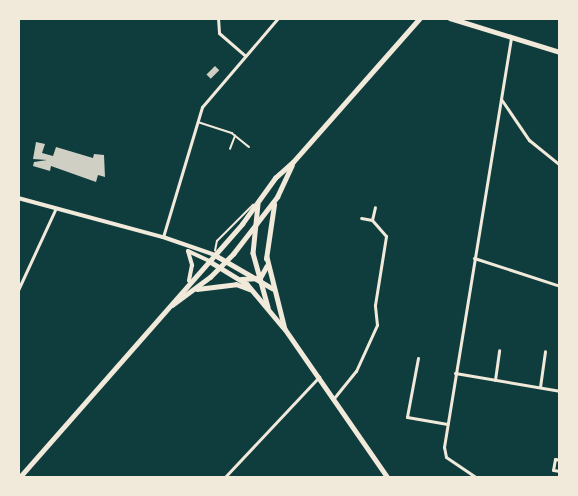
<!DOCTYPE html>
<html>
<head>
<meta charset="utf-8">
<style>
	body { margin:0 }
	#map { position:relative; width:578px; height:496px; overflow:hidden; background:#0f3d3e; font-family:"Open Sans",sans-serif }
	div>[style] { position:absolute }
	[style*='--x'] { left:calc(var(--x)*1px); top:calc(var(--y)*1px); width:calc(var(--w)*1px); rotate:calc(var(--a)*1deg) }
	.building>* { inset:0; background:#cfcfc3; transform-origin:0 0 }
	.service>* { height:1.5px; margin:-0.75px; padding:0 0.75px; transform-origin:0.75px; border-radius:0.75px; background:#f1e9da }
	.minor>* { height:3px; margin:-1.5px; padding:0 1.5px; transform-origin:1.5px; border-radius:1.5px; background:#f1e9da }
	.tertiary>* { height:4px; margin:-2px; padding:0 2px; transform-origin:2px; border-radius:2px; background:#f1e9da }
	.secondary>* { height:4.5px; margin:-2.25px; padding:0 2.25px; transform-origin:2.25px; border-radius:2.25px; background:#f1e9da }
	.primary>* { height:4.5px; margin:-2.25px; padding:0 2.25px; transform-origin:2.25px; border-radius:2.25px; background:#f1e9da }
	span { translate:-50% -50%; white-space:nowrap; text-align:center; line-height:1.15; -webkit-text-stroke:4.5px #f1e9da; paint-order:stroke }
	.frame { position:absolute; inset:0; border:20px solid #f1e9da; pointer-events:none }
</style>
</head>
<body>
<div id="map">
	<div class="building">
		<div style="left:215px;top:66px;width:6px;height:12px;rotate:45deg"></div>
		<div style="clip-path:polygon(36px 142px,45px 144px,42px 153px,53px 156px,56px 147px,93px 158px,94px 154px,104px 155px,105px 177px,98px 175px,96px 182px,51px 166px,50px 171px,33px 166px,34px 162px,47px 160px,33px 159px)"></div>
	</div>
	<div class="service">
		<div style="--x:198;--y:122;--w:36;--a:18"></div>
		<div style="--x:232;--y:133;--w:22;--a:39"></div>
		<div style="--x:230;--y:149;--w:14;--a:-69"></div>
		<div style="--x:215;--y:251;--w:10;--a:-79"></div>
		<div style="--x:217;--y:241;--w:51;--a:-45"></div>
	</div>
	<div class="minor">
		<div style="--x:218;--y:18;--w:15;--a:86"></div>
		<div style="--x:219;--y:33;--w:35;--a:41"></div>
		<div style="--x:501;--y:99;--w:50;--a:55.7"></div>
		<div style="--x:529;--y:140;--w:40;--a:39"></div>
		<div style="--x:372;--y:220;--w:13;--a:-77"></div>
		<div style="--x:163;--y:237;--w:136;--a:-73.3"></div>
		<div style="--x:202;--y:107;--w:117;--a:-49.5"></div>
		<div style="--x:474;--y:258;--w:90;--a:18"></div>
		<div style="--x:18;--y:290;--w:88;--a:-65.2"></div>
		<div style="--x:418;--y:358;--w:60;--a:100.6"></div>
		<div style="--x:407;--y:417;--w:41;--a:9.9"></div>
		<div style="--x:455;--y:373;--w:107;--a:9.7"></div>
		<div style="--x:495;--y:380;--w:30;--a:-82"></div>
		<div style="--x:540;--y:387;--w:36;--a:-82"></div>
		<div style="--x:334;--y:398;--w:35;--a:-51"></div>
		<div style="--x:356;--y:371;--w:51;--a:-65.5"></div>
		<div style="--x:377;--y:325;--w:20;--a:-96"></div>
		<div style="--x:375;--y:305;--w:70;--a:-80.9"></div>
		<div style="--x:386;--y:236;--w:21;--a:-131"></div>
		<div style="--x:372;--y:220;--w:11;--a:-170"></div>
		<div style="--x:560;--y:460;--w:5;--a:-169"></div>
		<div style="--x:555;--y:459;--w:11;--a:100"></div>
		<div style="--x:553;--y:470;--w:7;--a:8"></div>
		<div style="--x:224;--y:478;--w:139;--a:-46.8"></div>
		<div style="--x:477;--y:478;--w:37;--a:-146"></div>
		<div style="--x:446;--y:457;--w:10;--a:-101"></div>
		<div style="--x:444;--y:447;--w:415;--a:-80.7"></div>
	</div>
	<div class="tertiary">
		<div style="--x:18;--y:198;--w:150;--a:15.1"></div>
		<div style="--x:163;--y:237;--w:55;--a:19.1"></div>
		<div style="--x:188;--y:251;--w:15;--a:74"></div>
		<div style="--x:192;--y:265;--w:16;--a:101"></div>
		<div style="--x:188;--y:251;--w:23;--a:25"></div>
	</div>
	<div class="secondary">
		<div style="--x:450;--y:18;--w:115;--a:17.2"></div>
	</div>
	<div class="primary">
		<div style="--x:258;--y:204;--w:49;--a:95.8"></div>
		<div style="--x:253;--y:253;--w:56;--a:74.5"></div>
		<div style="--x:215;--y:255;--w:66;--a:30.1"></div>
		<div style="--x:267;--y:257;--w:74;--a:76"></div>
		<div style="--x:285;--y:329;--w:181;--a:55.3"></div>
		<div style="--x:266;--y:259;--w:55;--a:-81.6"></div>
		<div style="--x:209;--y:261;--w:44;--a:31.2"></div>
		<div style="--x:247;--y:284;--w:56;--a:50.1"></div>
		<div style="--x:241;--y:279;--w:19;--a:-3"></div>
		<div style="--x:260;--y:278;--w:13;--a:-61"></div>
		<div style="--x:197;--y:289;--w:39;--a:-7"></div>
		<div style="--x:236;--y:284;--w:15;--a:20"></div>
		<div style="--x:172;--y:305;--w:47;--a:-36.4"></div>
		<div style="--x:210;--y:277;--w:33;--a:-45"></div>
		<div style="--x:233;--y:254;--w:72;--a:-52.3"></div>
		<div style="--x:277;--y:197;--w:35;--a:-65"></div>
		<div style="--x:19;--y:478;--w:338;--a:-48.7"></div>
		<div style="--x:242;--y:224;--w:57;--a:-54.3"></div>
		<div style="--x:275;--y:178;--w:24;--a:-42"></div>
		<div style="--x:293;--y:162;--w:192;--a:-48.6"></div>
	</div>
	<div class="frame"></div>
</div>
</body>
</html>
